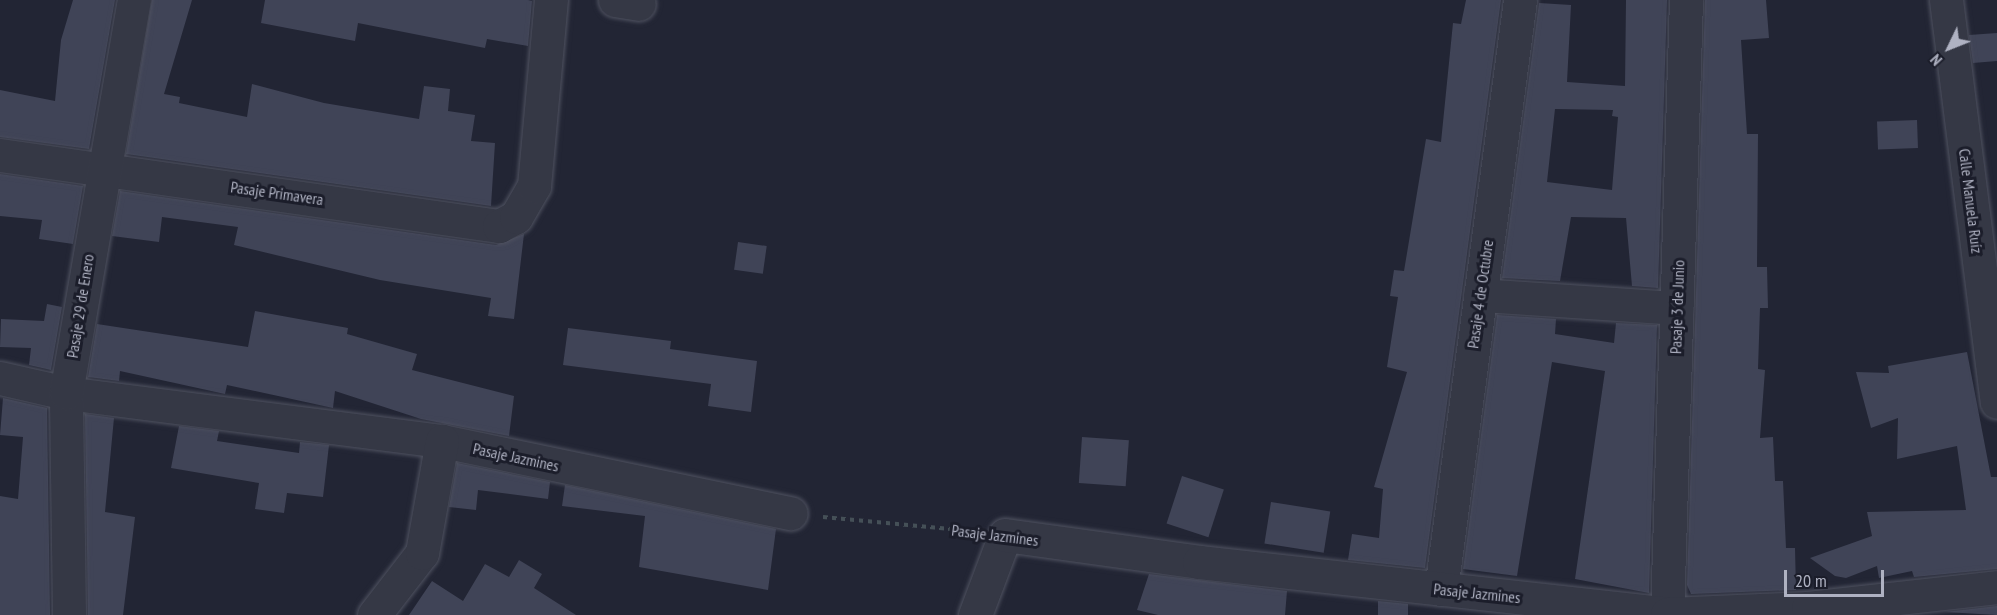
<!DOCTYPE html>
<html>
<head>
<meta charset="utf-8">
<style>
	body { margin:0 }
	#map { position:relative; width:1997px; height:615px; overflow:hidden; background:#222534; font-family:"PT Sans Narrow",sans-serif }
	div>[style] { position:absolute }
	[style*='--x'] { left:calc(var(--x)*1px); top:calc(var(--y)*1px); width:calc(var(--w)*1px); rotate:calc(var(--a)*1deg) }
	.building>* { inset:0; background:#404457; transform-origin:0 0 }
	.path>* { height:4px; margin-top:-2px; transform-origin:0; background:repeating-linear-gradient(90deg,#455057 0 4.5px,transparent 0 9px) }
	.roads { filter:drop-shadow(0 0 2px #4f5260) drop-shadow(0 0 2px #4f5260) }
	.minor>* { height:33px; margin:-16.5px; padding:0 16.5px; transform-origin:16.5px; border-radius:16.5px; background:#353845 }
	span { translate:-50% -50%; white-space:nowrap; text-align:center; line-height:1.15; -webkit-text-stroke:6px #1b1d2a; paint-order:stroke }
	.street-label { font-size:16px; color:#afb2c2 }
	.north { position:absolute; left:1919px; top:18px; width:60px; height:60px; -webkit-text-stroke:4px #1b1d2a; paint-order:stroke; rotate:227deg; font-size:16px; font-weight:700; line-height:24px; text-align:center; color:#afb2c2 }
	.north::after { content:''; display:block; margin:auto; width:21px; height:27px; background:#afb2c2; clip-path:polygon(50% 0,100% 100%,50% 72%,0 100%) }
	.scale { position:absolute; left:1784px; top:570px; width:100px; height:27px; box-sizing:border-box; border:3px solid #afb2c2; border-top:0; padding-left:8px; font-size:18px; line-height:21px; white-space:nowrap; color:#afb2c2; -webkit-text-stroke:4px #1b1d2a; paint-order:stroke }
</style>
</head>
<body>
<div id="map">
	<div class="building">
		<div style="clip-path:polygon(73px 0,115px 0,89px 149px,0 137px,0 90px,55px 101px,61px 40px)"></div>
		<div style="clip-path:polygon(152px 0,192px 0,164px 94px,180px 97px,179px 103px,247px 117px,252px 84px,324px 103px,419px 119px,424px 86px,450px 89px,448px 111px,475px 115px,471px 141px,495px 143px,491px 206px,126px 154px)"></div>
		<div style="clip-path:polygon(265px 0,528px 0,532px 1px,528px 46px,487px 39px,485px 48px,358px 23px,355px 41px,261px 23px)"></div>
		<div style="clip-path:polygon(1466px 0,1501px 0,1425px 568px,1348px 560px,1352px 534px,1379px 538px,1383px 489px,1374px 487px,1407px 372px,1387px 367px,1398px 297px,1390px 296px,1394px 270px,1404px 271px,1426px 139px,1441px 142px,1453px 23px,1461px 24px)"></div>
		<div style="clip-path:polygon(evenodd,1626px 0,1667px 0,1658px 288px,1632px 286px,1626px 218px,1571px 217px,1560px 281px,1502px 278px,1539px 3px,1571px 5px,1567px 82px,1625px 86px,1626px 0,1555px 109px,1613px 110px,1612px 116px,1618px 117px,1612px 190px,1547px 182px,1555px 109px)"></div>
		<div style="clip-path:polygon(1705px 0,1766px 0,1769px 38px,1741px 40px,1747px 134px,1758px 134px,1757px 267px,1767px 267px,1768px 308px,1760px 308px,1758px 369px,1765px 370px,1760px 438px,1773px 437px,1775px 481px,1783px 481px,1786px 548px,1795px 548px,1796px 590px,1691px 594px,1687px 585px)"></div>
		<div style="clip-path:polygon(1997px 33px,1997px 61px,1973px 63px,1969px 35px)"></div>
		<div style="left:1917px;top:120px;width:28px;height:40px;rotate:88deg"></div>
		<div style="clip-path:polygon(0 174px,83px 186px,73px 244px,39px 239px,42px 220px,0 216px)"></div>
		<div style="clip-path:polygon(120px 191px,496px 245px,524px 234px,514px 319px,488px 316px,491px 298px,380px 280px,234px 245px,238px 227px,162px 217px,159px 242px,112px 236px)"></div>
		<div style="left:738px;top:242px;width:29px;height:28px;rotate:8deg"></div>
		<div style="clip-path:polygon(47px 304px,62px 307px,51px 370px,29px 365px,31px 348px,0 347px,1px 319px,44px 321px)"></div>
		<div style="clip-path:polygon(255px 311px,348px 328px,347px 334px,417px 354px,412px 370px,514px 396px,509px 436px,421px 419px,335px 391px,333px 408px,227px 385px,225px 394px,120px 371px,119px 381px,88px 377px,97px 324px,248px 347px)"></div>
		<div style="clip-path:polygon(1497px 315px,1556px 319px,1555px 334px,1614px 343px,1616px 323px,1657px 325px,1649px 593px,1575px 579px,1605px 371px,1552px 362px,1517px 576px,1463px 569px)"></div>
		<div style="clip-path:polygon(568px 328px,671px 341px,670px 349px,757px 361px,751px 412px,708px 406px,711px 384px,563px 365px)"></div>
		<div style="clip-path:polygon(1967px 352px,1991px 477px,1997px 477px,1997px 569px,1914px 577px,1912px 571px,1879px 578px,1877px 566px,1846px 578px,1835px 576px,1810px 558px,1872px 536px,1867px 512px,1966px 510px,1957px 446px,1897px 459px,1898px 418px,1871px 428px,1856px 372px,1889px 373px,1888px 366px)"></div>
		<div style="clip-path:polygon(3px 398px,47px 408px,50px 615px,0 615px,0 496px,18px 499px,23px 437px,0 435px)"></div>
		<div style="clip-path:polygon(85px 414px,114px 418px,105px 512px,135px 517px,123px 615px,88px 615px)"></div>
		<div style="clip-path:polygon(179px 426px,219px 431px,217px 441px,299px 453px,300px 442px,329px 445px,323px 497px,287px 493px,284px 513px,255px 509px,259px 483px,171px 468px)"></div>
		<div style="left:1082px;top:437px;width:47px;height:46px;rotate:4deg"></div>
		<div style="clip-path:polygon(457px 463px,550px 482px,548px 499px,478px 490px,476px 510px,449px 507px)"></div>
		<div style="left:1182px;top:476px;width:44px;height:50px;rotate:18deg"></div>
		<div style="clip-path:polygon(565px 485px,776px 529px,768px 590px,639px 567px,645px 516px,562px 506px)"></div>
		<div style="left:1271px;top:502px;width:60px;height:42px;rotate:9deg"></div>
		<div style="clip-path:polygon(519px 560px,542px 574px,534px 588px,576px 615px,409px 615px,432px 581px,463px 601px,485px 564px,509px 577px)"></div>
		<div style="clip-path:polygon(1149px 574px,1287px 591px,1285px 615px,1158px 615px,1137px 610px)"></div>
		<div style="clip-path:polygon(1378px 601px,1408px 604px,1408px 615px,1378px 615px)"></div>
		<div style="clip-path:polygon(1997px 606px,1997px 615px,1945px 612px)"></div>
	</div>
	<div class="path">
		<div style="--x:823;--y:517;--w:149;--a:5.4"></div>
	</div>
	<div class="roads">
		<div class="minor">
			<div style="--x:615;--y:0;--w:24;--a:9"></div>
			<div style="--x:1946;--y:0;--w:405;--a:82.8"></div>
			<div style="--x:0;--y:155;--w:504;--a:8.1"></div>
			<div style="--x:499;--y:226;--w:19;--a:-28"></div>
			<div style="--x:516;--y:217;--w:36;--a:-60"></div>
			<div style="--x:534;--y:186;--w:187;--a:-84.8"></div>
			<div style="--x:1480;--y:295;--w:197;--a:3.8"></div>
			<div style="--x:0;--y:378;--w:68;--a:12.8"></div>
			<div style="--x:66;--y:393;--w:379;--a:7.3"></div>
			<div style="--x:442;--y:441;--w:356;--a:11.7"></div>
			<div style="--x:1441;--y:589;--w:594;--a:-82.36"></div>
			<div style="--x:1667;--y:614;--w:614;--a:-88.23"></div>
			<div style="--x:69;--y:615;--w:222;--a:-90.8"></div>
			<div style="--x:66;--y:393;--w:399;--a:-80.2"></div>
			<div style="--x:374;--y:615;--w:78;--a:-52.3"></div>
			<div style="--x:422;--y:553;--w:114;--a:-79.9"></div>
			<div style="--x:975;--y:615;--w:85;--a:-69.4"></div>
			<div style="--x:1005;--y:535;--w:196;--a:7.9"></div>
			<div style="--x:1199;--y:562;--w:471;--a:6.3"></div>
			<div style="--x:1667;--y:614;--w:141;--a:-2.4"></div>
			<div style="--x:1808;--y:608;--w:190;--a:-6.3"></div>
		</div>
	</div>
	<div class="street-label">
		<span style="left:277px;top:193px;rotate:8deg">Pasaje Primavera</span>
		<span style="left:1971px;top:201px;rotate:83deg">Calle Manuela Ruíz</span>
		<span style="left:1480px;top:294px;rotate:-82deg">Pasaje 4 de Octubre</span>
		<span style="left:80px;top:306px;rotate:-81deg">Pasaje 29 de Enero</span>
		<span style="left:1677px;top:307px;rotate:-88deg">Pasaje 3 de Junio</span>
		<span style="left:516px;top:457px;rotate:12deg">Pasaje Jazmines</span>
		<span style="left:995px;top:535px;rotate:7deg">Pasaje Jazmines</span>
		<span style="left:1477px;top:593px;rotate:6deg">Pasaje Jazmines</span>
	</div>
	<div class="north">N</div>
	<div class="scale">20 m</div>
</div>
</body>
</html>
